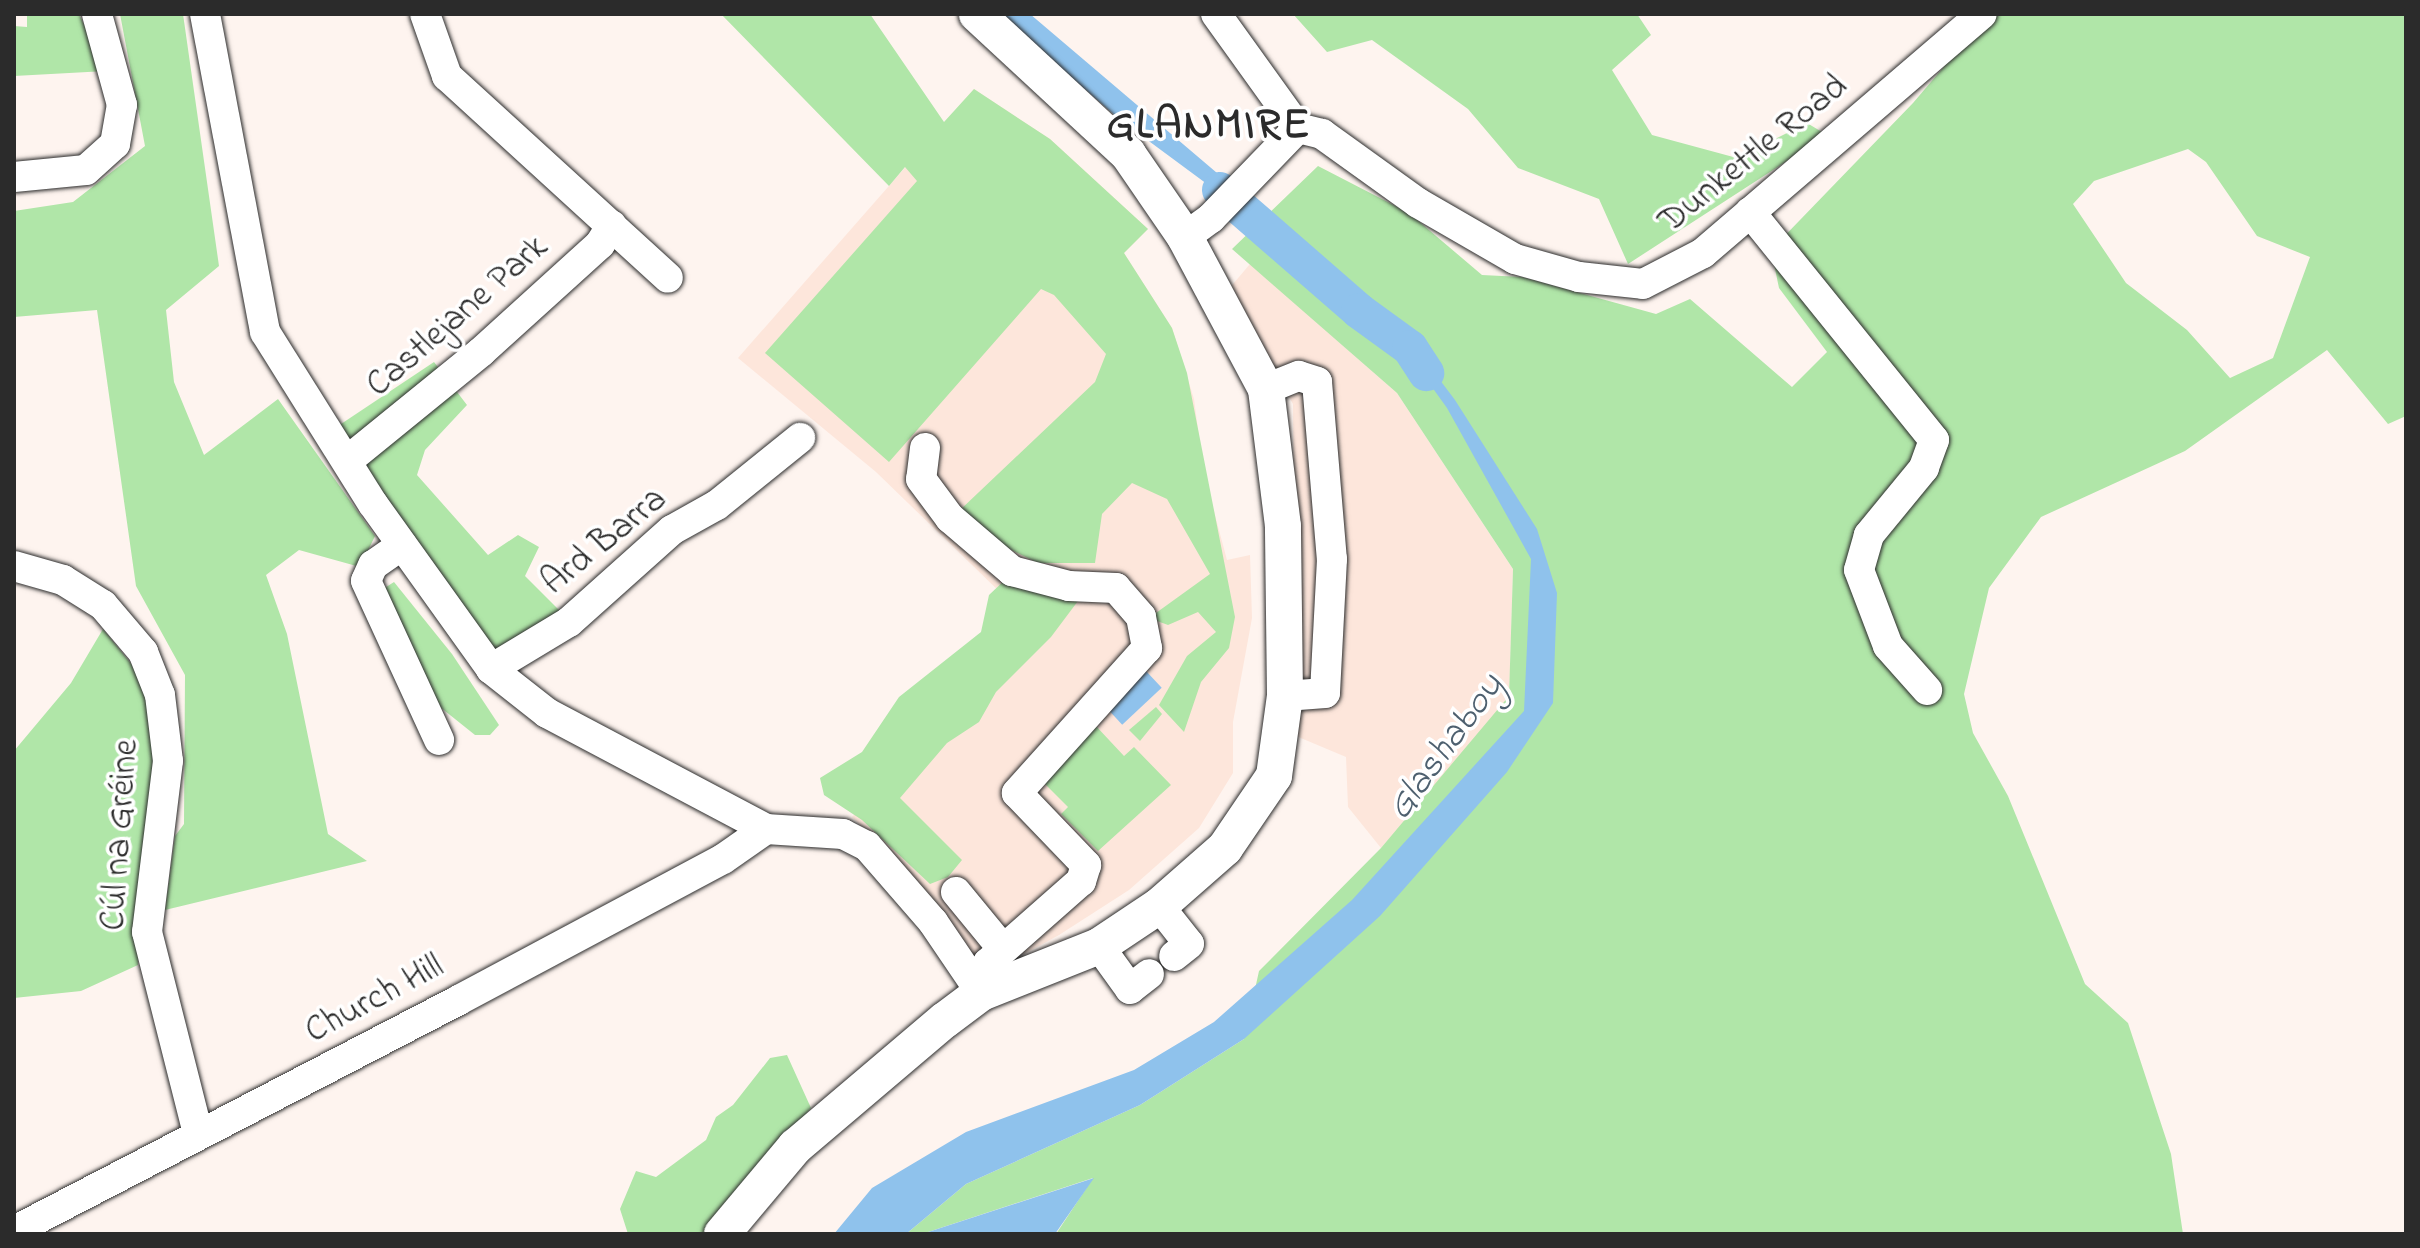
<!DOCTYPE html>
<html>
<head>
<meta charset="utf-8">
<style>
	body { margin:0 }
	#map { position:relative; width:2420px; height:1248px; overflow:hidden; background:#fef4ef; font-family:"Indie Flower",sans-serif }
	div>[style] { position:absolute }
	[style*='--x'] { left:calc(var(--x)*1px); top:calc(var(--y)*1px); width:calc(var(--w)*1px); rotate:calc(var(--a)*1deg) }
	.built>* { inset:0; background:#fde6db }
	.green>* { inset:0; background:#b0e6a8 }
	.water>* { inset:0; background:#8fc2ec; transform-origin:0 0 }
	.river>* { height:36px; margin:-18px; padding:0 18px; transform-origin:18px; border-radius:18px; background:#8fc2ec }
	.roads { filter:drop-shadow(0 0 2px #2b2b2b) drop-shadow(0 0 2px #2b2b2b) }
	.minor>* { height:30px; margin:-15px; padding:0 15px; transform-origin:15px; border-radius:15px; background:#fff }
	.major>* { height:36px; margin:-18px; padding:0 18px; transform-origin:18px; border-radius:18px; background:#fff }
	span { translate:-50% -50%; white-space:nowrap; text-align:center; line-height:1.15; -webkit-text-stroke:7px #fff; paint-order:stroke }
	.street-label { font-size:36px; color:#2b2b2b }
	.water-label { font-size:38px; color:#4e606f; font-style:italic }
	.district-label { font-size:44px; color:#2b2b2b; font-weight:700; letter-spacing:2px }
	.frame { position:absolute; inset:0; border:16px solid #2b2b2b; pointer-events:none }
</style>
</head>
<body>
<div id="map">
	<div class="built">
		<div style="clip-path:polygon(974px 89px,1050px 139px,1148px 229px,1124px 253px,1172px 328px,1194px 399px,1204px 474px,1227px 560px,1250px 555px,1252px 618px,1233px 722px,1233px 773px,1199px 828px,1129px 890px,1059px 935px,1026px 953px,981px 964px,902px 867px,852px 817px,1037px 628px,876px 472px,738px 358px)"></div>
		<div style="clip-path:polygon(1250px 264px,1397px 393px,1513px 569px,1509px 702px,1381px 848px,1348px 807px,1346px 757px,1296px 736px,1293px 404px,1228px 290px)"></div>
	</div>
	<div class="green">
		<div style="clip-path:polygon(27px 14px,79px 14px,106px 71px,14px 76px,14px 26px,27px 27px)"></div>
		<div style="clip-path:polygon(120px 14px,183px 14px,219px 266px,166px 310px,174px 382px,204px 455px,278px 399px,375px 536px,360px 567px,299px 550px,266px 575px,287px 634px,328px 834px,367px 861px,165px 910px,175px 836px,184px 824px,185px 675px,136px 586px,97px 310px,14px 317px,14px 211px,73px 202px,145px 146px)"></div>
		<div style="clip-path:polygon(721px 14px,870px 14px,944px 122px,974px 89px,1050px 139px,1148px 229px,1124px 253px,1172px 328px,1187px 373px,1235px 617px,1229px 648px,1201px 682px,1184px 732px,1159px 705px,1187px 656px,1216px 632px,1198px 612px,1168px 625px,1149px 618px,1210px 574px,1167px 499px,1132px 483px,1102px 514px,1095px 563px,1038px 563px,981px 535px,959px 511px,1095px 382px,1106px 354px,1054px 295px,1041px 289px,889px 462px,765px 353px,917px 181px,905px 167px,889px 186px)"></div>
		<div style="clip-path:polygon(1293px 14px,1637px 14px,1651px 35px,1612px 70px,1652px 135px,1737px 158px,1807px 123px,1827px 135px,1628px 264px,1599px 199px,1518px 168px,1468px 109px,1372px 40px,1327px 52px)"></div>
		<div style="clip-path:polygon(evenodd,1989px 14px,2406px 14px,2406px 416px,2388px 424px,2327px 350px,2185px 451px,2041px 517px,1989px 588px,1964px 694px,1973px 733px,2008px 796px,2085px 984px,2128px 1023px,2171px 1154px,2183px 1234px,1056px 1234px,1093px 1178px,922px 1234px,906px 1234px,966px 1184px,1140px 1105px,1244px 1039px,1259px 971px,1381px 848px,1509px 696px,1513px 569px,1397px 393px,1232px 249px,1318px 166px,1409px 213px,1482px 275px,1522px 277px,1656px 314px,1690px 299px,1792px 387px,1827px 352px,1779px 288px,1771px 250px,1913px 103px,1989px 14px,2188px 149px,2206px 162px,2257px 236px,2310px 257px,2273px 358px,2230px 378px,2187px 330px,2126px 283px,2073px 204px,2094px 181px,2188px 149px)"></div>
		<div style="clip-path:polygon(434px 362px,467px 405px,425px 450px,417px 475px,488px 555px,518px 535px,539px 547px,525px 576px,576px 627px,516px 668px,486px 647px,335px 428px)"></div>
		<div style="clip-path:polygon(1008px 577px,1081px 597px,1051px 637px,996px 692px,979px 722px,947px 743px,900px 798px,962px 860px,948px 877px,930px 884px,862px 820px,824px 795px,820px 778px,862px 752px,899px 697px,981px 632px,989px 595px)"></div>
		<div style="clip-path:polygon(394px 582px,452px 654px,499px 725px,490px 735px,475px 735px,440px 707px,383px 589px)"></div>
		<div style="clip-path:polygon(103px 629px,146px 682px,159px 735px,139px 886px,138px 965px,81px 991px,14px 998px,14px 751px,71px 683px)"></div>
		<div style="clip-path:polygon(1156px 707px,1162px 714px,1140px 741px,1129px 730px)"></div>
		<div style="clip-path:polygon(1095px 725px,1124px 756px,1134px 747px,1171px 785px,1098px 851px,1061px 814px,1068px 807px,1039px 778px)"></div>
		<div style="clip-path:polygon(787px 1055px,811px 1108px,704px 1234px,628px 1234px,620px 1209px,636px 1171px,656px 1177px,706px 1140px,716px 1117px,733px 1105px,770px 1058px)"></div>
	</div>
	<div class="water">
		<div style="clip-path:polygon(999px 14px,1030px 14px,1403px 331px,1455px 400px,1537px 529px,1557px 593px,1553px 703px,1507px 772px,1380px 916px,1244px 1039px,1140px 1105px,966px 1184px,906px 1234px,834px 1234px,872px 1188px,966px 1132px,1134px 1070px,1214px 1022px,1352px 900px,1524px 711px,1531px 559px,1447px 408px,1396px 337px,1257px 221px,1119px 119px)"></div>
		<div style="left:1146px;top:671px;width:23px;height:54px;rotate:47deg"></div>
		<div style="clip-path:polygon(1094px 1178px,1055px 1234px,922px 1234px)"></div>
	</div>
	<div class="river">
		<div style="--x:1220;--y:190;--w:184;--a:41"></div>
		<div style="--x:1359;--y:311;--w:63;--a:36"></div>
		<div style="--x:1410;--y:348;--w:30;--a:57"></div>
	</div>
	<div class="roads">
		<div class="minor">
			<div style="--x:205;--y:14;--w:324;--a:79.3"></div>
			<div style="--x:265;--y:332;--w:203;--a:57.9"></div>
			<div style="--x:373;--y:504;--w:203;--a:54.4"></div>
			<div style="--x:491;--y:669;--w:71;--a:38.2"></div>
			<div style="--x:547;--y:713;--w:248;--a:27.9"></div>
			<div style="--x:766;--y:829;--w:77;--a:3.7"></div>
			<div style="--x:843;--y:834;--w:27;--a:27"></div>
			<div style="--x:867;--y:846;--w:101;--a:49"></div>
			<div style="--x:933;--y:922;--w:86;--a:55.9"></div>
			<div style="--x:425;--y:14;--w:66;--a:70.5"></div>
			<div style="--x:447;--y:76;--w:299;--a:42.4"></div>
			<div style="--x:1216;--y:14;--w:140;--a:54.3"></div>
			<div style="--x:1298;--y:128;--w:25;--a:14"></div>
			<div style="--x:1322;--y:134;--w:118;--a:35.7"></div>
			<div style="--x:1418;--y:203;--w:112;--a:30"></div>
			<div style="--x:1515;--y:259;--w:66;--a:15.7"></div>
			<div style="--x:1579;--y:277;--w:64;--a:6.2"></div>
			<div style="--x:1643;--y:284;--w:68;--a:-27.3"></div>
			<div style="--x:1703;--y:253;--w:367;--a:-40.6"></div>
			<div style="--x:14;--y:177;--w:72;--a:-5.6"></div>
			<div style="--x:86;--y:170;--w:39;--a:-42"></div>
			<div style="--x:115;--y:144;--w:40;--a:-80"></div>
			<div style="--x:122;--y:105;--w:94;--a:-105.4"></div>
			<div style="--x:1750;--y:212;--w:293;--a:51.1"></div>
			<div style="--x:1934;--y:440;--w:30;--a:110"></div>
			<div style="--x:1924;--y:468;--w:87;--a:129.4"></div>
			<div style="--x:1869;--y:535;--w:36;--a:106"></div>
			<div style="--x:1859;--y:570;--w:81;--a:69.1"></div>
			<div style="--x:1888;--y:646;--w:59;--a:48.4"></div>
			<div style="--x:1185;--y:237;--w:32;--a:-36"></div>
			<div style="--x:1211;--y:218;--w:125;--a:-46"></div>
			<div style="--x:1266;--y:389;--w:35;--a:-22"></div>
			<div style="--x:1299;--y:376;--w:19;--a:18"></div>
			<div style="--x:1317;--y:382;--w:178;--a:85.2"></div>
			<div style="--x:1332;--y:559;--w:134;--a:93"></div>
			<div style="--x:1325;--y:693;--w:40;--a:175.7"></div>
			<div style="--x:925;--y:448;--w:31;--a:97"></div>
			<div style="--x:921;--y:479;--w:49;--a:53.4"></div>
			<div style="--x:950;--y:518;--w:82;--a:40.5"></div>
			<div style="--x:1012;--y:571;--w:59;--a:14.7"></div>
			<div style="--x:1069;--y:586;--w:47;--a:2.4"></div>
			<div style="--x:1116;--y:588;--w:38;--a:49"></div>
			<div style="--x:1141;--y:617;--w:32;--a:79"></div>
			<div style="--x:1147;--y:648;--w:195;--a:131.9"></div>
			<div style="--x:1017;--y:793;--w:100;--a:46.2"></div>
			<div style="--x:1086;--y:865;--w:17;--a:107"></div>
			<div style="--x:1081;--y:881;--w:124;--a:138.6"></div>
			<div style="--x:988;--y:963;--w:31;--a:103"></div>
			<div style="--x:347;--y:461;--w:173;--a:-39.1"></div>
			<div style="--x:481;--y:352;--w:161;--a:-42.2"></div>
			<div style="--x:600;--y:244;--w:22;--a:-58"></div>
			<div style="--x:402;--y:545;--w:35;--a:145"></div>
			<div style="--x:373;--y:565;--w:17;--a:114"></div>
			<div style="--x:366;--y:581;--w:175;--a:65.3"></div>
			<div style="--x:14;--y:566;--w:51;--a:15.9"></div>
			<div style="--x:63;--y:580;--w:47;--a:32"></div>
			<div style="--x:103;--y:605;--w:62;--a:49.6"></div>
			<div style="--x:143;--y:652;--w:46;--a:68.4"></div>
			<div style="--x:160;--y:695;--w:66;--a:83.1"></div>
			<div style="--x:168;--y:761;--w:172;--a:97"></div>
			<div style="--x:147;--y:932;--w:207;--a:75.8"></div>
			<div style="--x:491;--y:669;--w:91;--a:-31.1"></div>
			<div style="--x:569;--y:622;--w:138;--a:-41.8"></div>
			<div style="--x:672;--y:530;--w:51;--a:-29.1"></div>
			<div style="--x:717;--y:505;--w:107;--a:-38.9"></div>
			<div style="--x:956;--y:892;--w:72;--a:50.6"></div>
			<div style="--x:1159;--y:906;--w:48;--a:51.7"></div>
			<div style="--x:1189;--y:944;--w:19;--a:141"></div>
			<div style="--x:1099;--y:946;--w:53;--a:54.2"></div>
			<div style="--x:1130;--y:989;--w:24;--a:-38"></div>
			<div style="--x:14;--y:1231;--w:501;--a:-27.43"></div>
			<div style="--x:459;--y:1000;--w:299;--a:-28.1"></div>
			<div style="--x:723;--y:859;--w:52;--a:-34.9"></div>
		</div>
		<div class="major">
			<div style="--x:722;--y:1234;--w:114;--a:-50"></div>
			<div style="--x:795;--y:1147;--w:197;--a:-40.3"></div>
			<div style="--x:945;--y:1020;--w:45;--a:-36.9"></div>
			<div style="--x:981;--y:993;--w:127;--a:-21.7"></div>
			<div style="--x:1099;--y:946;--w:72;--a:-33.7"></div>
			<div style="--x:1159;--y:906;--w:88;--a:-41.3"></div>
			<div style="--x:1225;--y:848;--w:87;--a:-55.8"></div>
			<div style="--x:1274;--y:776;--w:81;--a:-82.2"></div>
			<div style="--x:1285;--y:696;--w:170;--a:-90.7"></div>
			<div style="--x:1283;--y:526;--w:138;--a:-97.1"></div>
			<div style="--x:1266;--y:389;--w:172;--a:-118.1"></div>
			<div style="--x:1185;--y:237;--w:101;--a:-124.5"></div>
			<div style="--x:1128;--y:154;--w:206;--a:-137.2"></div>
		</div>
	</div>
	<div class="street-label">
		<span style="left:1754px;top:155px;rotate:-39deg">Dunkettle Road</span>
		<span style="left:458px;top:317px;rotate:-41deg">Castlejane Park</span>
		<span style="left:605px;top:542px;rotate:-39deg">Ard Barra</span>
		<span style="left:121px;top:835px;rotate:-86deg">Cúl na Gréine</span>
		<span style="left:375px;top:1000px;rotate:-28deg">Church Hill</span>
	</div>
	<div class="water-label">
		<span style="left:1447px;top:748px;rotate:-54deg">Glashaboy</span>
	</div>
	<div class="district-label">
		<span style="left:1209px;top:126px">GLANMIRE</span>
	</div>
	<div class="frame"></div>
</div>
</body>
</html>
